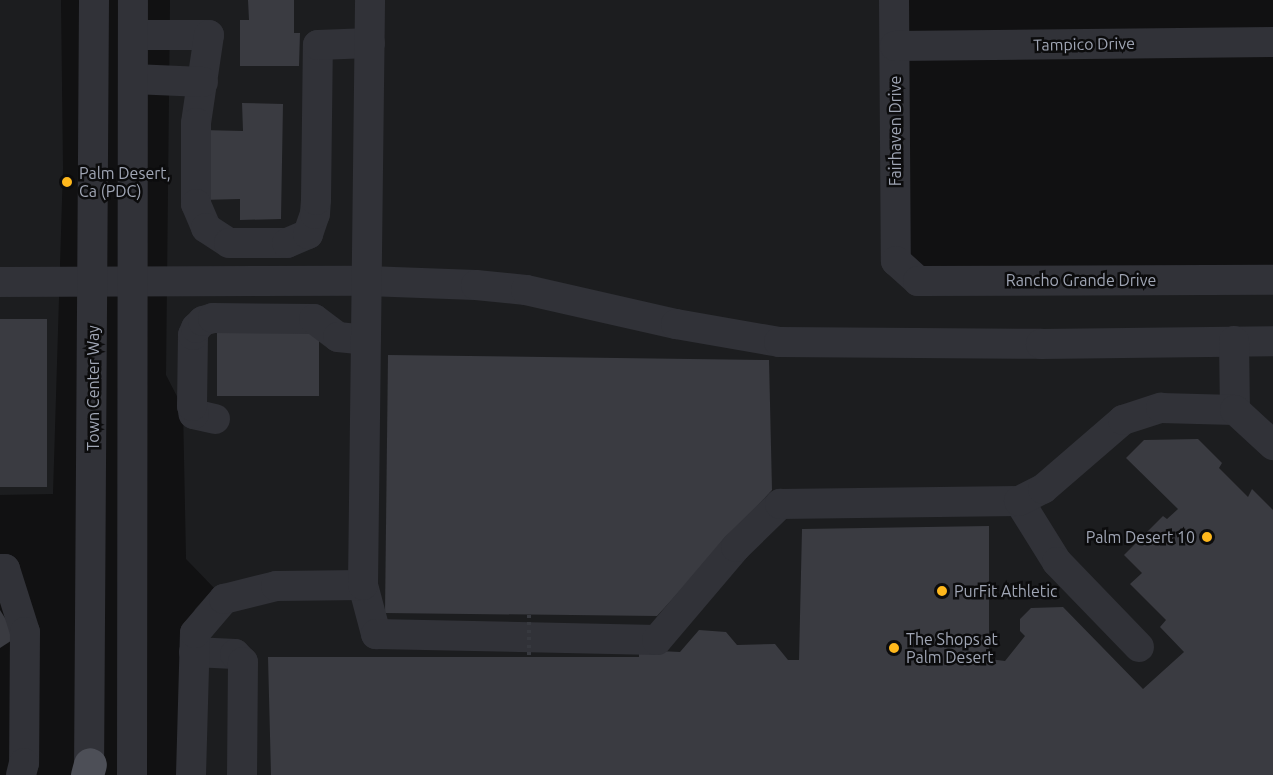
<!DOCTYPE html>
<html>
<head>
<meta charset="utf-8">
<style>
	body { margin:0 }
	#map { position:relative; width:1273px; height:775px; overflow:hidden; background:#111112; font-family:Ubuntu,sans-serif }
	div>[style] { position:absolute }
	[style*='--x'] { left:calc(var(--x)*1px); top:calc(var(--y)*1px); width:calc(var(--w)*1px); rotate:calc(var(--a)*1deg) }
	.built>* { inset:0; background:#1c1d1f }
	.building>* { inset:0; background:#3a3b41; transform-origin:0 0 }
	.minor>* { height:30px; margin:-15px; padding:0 15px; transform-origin:15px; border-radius:15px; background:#313238 }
	.major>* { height:33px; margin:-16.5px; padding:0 16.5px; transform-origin:16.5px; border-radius:16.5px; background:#4d4f57 }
	.path-bridge>* { height:4px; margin-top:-2px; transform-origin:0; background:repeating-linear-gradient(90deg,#37393f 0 3px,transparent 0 7.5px) }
	.dots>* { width:16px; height:16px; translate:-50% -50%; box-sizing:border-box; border:3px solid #0c0c0d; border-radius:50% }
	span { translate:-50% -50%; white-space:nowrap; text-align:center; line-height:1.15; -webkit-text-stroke:5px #0c0c0d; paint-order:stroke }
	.street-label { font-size:16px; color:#a0a6b5 }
	.poi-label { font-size:16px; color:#a0a6b5 }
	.left { translate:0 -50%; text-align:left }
	.right { translate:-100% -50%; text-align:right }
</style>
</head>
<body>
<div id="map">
	<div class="built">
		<div style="clip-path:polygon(0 0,61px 0,63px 168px,53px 494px,0 495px)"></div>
		<div style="clip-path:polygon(170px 0,892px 0,896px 275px,1273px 273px,1273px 775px,178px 775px,184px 636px,195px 609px,214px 588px,186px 559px,183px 408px,166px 375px)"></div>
	</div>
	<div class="building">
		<div style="clip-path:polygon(248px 0,294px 0,294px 33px,300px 33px,299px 66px,240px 66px,240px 20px,249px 20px)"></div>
		<div style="clip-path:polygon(242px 103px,283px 104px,281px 219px,240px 220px,240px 199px,201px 200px,201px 130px,243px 131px)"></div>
		<div style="left:0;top:319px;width:47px;height:168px"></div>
		<div style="left:319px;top:326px;width:70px;height:102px;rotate:90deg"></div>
		<div style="clip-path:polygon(388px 355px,769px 360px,772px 490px,657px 616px,385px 613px)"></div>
		<div style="clip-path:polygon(1198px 439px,1222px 463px,1219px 468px,1248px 497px,1252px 489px,1273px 510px,1273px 775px,271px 775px,268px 657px,639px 657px,639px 650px,680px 652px,699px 630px,726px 632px,737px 645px,775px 644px,788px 660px,799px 660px,802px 529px,989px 526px,989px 659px,1005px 661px,1025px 636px,1020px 631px,1020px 619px,1031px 608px,1063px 607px,1143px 689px,1184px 652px,1160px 627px,1166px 620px,1130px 584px,1142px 573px,1124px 555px,1163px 516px,1167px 519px,1178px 509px,1126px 458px,1144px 440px)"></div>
		<div style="clip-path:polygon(0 610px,17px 637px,0 648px)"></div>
	</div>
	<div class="minor">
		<div style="--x:894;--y:0;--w:261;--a:89.6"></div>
		<div style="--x:896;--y:261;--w:30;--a:42"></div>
		<div style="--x:918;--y:281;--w:355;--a:-0.2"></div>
		<div style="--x:133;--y:35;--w:76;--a:0"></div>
		<div style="--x:209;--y:35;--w:89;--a:98.4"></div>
		<div style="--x:196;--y:123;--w:81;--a:90"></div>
		<div style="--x:196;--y:204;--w:26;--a:67"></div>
		<div style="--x:206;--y:228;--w:27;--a:33"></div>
		<div style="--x:229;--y:243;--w:58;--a:0"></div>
		<div style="--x:287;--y:243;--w:23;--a:-23"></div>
		<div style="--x:308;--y:234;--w:21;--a:-71"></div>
		<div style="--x:315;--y:214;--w:14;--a:-86"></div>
		<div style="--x:316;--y:200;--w:155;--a:-89.3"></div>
		<div style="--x:318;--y:45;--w:52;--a:-2.2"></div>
		<div style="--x:895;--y:46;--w:378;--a:-0.6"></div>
		<div style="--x:133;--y:79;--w:70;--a:2.5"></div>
		<div style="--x:0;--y:282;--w:367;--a:-0.2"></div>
		<div style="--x:367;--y:281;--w:109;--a:2.1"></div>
		<div style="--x:476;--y:285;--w:50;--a:5.7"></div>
		<div style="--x:526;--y:290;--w:154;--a:12.8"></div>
		<div style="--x:676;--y:324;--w:105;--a:9.9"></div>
		<div style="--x:779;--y:342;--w:262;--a:0.4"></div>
		<div style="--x:1041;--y:344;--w:232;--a:-0.7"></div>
		<div style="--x:1234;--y:341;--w:69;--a:89.2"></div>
		<div style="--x:215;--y:419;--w:22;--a:-167"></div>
		<div style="--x:194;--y:414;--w:8;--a:-104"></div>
		<div style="--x:192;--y:406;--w:71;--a:-89.2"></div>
		<div style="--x:193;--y:335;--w:8;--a:-67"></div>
		<div style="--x:196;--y:328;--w:10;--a:-45"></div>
		<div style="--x:203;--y:321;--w:10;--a:-17"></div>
		<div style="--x:213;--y:318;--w:101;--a:0.6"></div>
		<div style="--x:314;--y:319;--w:30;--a:37"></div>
		<div style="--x:338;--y:337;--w:28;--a:6"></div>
		<div style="--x:1019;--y:501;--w:72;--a:58.1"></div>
		<div style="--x:1057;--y:562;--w:118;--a:46"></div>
		<div style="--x:0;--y:569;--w:5;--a:0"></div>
		<div style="--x:5;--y:569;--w:66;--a:72.4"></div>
		<div style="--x:25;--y:632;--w:131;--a:90.4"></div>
		<div style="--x:24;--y:763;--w:12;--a:104"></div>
		<div style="--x:363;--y:585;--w:51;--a:75.1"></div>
		<div style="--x:376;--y:634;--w:281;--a:1.2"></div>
		<div style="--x:657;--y:640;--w:122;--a:-49.7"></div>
		<div style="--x:736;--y:547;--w:62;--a:-44.3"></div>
		<div style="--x:780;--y:504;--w:239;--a:-0.7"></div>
		<div style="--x:1019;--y:501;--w:27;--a:-27"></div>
		<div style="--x:1043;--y:489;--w:106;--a:-40.8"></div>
		<div style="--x:1123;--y:420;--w:40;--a:-18"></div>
		<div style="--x:1161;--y:408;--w:74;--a:1.5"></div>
		<div style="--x:1235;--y:410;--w:52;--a:42.6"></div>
		<div style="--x:194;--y:652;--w:41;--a:2.8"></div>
		<div style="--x:235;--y:654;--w:11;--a:45"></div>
		<div style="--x:243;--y:662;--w:113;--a:90.5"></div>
		<div style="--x:89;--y:775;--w:775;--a:-89.63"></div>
		<div style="--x:132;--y:775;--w:775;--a:-89.93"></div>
		<div style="--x:191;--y:775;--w:142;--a:-88.4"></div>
		<div style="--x:195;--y:633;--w:45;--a:-49.5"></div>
		<div style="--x:224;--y:599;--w:54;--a:-14"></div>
		<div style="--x:276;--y:586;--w:87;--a:-0.7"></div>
		<div style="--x:363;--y:585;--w:585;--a:-89.31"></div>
	</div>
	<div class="major">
		<div style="--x:87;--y:775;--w:11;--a:-75"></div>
	</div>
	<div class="path-bridge">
		<div style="--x:529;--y:615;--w:42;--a:90"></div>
	</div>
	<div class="dots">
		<div style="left:67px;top:182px;background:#ffb81c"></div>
		<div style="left:1207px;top:537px;background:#ffb81c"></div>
		<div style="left:942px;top:591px;background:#ffb81c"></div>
		<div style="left:894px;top:648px;background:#ffb81c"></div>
	</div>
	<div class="street-label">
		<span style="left:1084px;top:44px;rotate:-1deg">Tampico Drive</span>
		<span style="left:895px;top:131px;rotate:-90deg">Fairhaven Drive</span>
		<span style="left:1081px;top:280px">Rancho Grande Drive</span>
		<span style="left:93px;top:388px;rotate:-90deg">Town Center Way</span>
	</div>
	<div class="poi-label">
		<span class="left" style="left:79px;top:182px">Palm Desert,<br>Ca (PDC)</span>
		<span class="right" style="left:1195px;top:537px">Palm Desert 10</span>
		<span class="left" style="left:954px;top:591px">PurFit Athletic</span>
		<span class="left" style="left:906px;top:648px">The Shops at<br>Palm Desert</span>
	</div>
</div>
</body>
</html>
